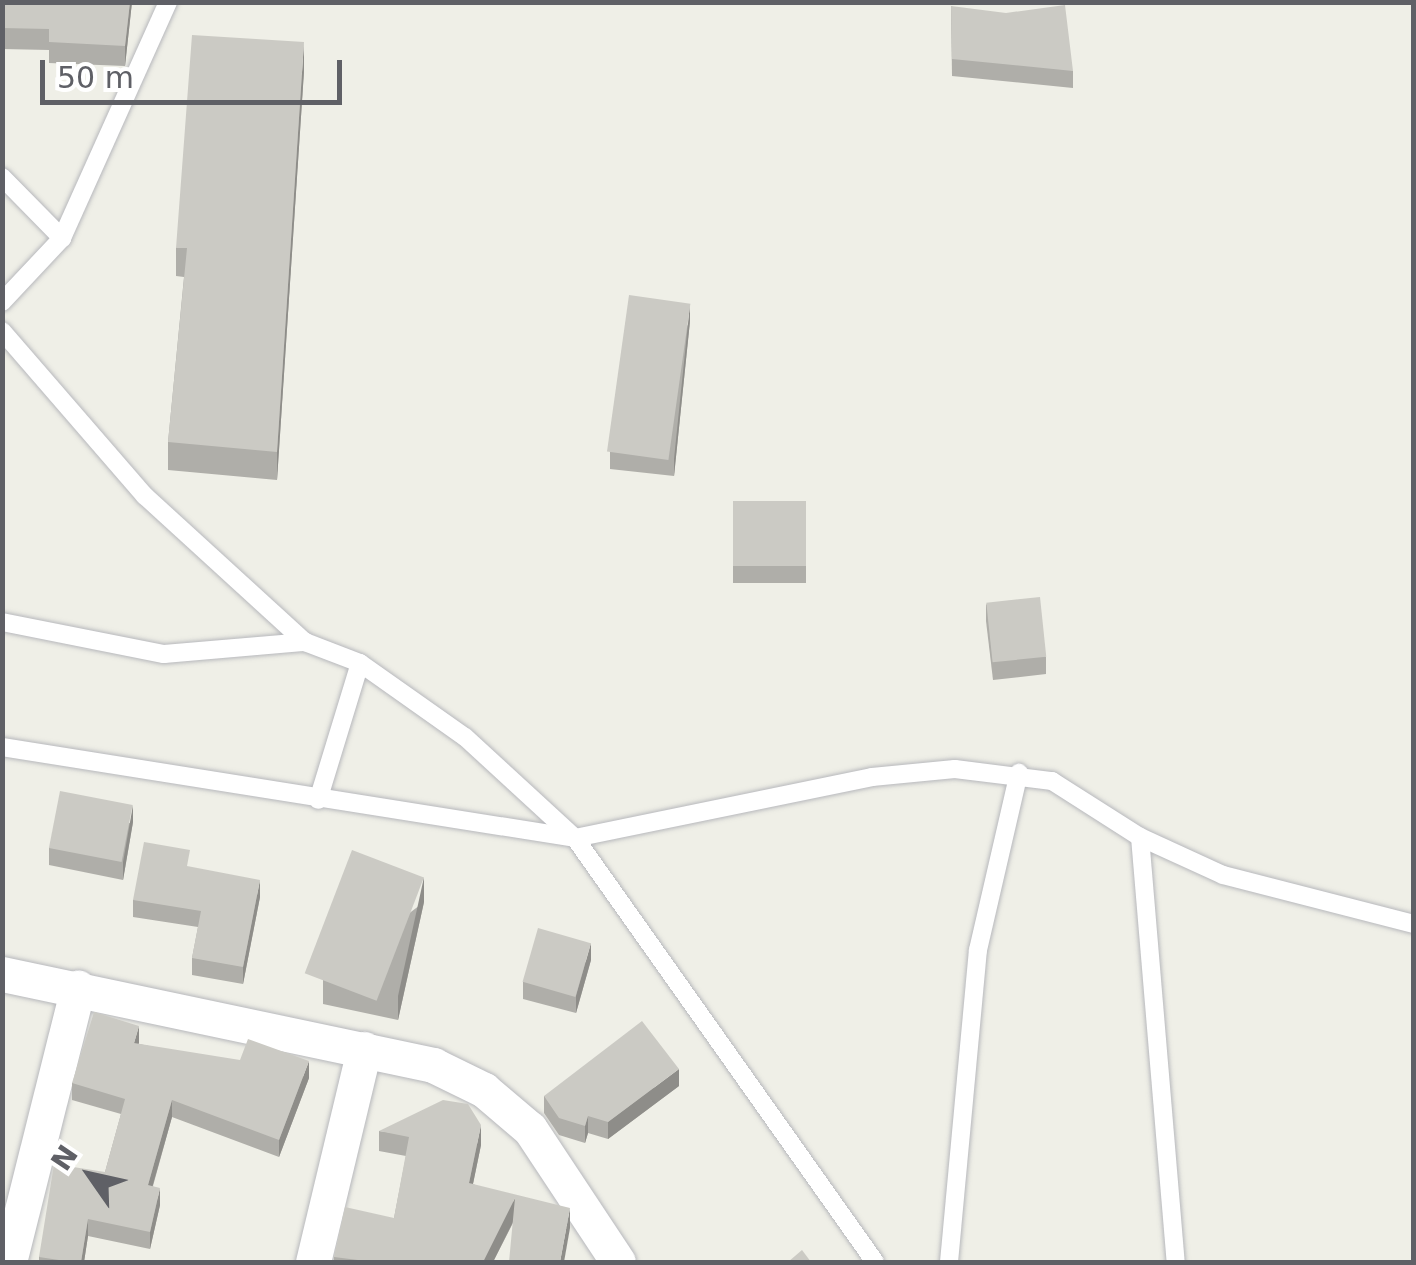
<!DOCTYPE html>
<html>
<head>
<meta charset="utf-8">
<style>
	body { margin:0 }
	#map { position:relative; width:1416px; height:1265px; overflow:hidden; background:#efefe7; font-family:"DejaVu Sans",sans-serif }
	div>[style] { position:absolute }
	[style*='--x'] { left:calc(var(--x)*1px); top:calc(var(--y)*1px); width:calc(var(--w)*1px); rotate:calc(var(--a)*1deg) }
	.roads { filter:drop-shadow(0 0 2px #b7b8bc) drop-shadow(0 0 2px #b7b8bc) }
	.lane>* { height:18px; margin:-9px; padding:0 9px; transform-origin:9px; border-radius:9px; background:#fff }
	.street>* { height:35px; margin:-17.5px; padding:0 17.5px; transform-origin:17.5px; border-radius:17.5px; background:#fff }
	.wall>* { inset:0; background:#afaea9; transform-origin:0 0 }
	.shaded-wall>* { inset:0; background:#8e8d89 }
	.building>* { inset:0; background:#cbcac4; transform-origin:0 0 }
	span { translate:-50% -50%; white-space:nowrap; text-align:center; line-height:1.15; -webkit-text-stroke:8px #fff; paint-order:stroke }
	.frame { position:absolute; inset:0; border:5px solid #5f6066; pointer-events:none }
	.north { position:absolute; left:40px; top:1125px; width:100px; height:100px; -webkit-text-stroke:8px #fff; paint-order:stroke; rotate:304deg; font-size:28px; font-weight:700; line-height:40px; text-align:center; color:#5f6066 }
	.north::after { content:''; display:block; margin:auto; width:35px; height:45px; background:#5f6066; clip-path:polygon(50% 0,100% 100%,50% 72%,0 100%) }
	.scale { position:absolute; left:40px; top:60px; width:302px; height:45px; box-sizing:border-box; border:5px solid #5f6066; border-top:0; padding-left:12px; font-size:30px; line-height:35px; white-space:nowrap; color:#5f6066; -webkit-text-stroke:8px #fff; paint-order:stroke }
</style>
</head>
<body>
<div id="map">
	<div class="roads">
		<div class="lane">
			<div style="--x:2;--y:177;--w:86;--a:45.5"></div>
			<div style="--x:2;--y:302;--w:88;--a:-46.8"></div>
			<div style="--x:62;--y:238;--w:259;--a:-65.8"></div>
			<div style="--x:2;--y:331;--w:218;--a:49.1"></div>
			<div style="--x:145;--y:496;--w:217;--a:42.4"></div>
			<div style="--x:305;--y:642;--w:59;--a:20.9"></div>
			<div style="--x:360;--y:663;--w:143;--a:107"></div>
			<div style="--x:2;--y:622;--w:165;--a:11.2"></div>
			<div style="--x:164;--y:654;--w:142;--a:-4.9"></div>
			<div style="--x:360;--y:663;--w:128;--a:35.2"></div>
			<div style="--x:465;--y:737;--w:149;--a:42.6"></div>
			<div style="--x:575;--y:838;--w:519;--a:54.72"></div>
			<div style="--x:2;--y:747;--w:580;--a:9.02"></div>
			<div style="--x:575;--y:838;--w:303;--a:-11.6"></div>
			<div style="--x:872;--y:777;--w:83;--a:-5.5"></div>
			<div style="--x:955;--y:769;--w:98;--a:7.1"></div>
			<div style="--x:1052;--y:781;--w:104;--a:32.5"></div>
			<div style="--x:1140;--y:837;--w:427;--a:85.2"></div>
			<div style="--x:1140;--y:837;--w:91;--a:24.6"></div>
			<div style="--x:1223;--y:875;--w:197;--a:14.4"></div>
			<div style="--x:949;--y:1262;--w:313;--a:-84.7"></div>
			<div style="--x:978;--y:950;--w:182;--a:-77"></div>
		</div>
		<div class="street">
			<div style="--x:2;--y:974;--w:441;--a:11.9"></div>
			<div style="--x:433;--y:1065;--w:57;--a:26.1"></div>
			<div style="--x:484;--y:1090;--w:60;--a:40.3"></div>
			<div style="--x:530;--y:1129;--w:159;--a:56.5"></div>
			<div style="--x:9;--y:1262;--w:283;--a:-75.9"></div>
			<div style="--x:313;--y:1262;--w:219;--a:-76.5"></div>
		</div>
	</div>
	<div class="wall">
		<div style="clip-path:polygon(2px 2px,132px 2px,125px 66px,49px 63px,49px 50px,2px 49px)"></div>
		<div style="clip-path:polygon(951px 6px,1073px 71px,1073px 88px,952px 76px)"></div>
		<div style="clip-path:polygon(304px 71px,277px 480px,168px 470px,168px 442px,184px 277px,176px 276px,176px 248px)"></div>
		<div style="clip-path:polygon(690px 321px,674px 476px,610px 469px,610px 452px)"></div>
		<div style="left:806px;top:501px;width:82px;height:73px;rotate:90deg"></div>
		<div style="clip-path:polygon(986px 604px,1046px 657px,1046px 674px,993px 680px,986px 621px)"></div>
		<div style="clip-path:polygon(133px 822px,123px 880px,49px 865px,49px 848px)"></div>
		<div style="clip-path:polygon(190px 867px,260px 897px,243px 984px,192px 975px,192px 958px,198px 927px,133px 917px,133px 900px)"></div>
		<div style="clip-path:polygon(424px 902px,398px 1020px,323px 1004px,323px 979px)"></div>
		<div style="clip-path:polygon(591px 960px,576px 1013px,523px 999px,523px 982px)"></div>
		<div style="clip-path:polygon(139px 1044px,309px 1078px,279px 1157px,172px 1117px,153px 1186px,160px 1205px,150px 1249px,88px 1236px,84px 1262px,39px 1262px,39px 1257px,105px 1172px,121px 1114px,72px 1100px,72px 1083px)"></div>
		<div style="clip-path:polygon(679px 1086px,608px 1139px,588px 1133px,585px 1143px,559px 1135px,544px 1113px,544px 1096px)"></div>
		<div style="clip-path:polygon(379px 1131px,481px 1145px,473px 1184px,570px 1228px,513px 1223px,493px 1262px,334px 1262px,334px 1257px,394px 1218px,406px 1156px,379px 1151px)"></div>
	</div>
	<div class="shaded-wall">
		<div style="clip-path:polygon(130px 2px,132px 2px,125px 66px,125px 46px)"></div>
		<div style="clip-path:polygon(304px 42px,304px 71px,277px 480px,277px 452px)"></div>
		<div style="clip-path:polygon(690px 304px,690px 321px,674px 476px,674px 459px)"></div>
		<div style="clip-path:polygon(133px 805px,133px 822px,123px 880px,123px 862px)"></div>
		<div style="clip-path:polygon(424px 877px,424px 902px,398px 1020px,398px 996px)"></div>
		<div style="clip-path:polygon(260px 880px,260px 897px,243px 984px,243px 967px)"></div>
		<div style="clip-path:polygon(591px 943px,591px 960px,576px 1013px,576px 996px)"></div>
		<div style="clip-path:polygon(139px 1026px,139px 1043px,134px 1060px,134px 1043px)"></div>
		<div style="clip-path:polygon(309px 1061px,309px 1078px,279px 1157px,279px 1140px)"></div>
		<div style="clip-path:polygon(679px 1069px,679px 1086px,608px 1139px,608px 1122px)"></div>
		<div style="clip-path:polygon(172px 1100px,172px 1117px,148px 1202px,148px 1185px)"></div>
		<div style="clip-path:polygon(588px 1116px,588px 1133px,585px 1143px,585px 1126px)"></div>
		<div style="clip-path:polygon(481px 1125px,481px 1145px,469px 1203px,469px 1183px)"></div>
		<div style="clip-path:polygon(160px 1188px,160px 1205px,150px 1249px,150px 1232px)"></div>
		<div style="clip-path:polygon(515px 1198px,515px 1218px,493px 1262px,483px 1262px)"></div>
		<div style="clip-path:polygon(570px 1208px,570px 1228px,564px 1262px,560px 1262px)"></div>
		<div style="clip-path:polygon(88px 1219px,88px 1236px,84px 1262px,81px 1262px)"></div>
	</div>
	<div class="building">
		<div style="clip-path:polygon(2px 2px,130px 2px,125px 46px,49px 42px,49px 29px,2px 28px)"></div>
		<div style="clip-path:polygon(1065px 5px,1073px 71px,952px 59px,951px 6px,1006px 13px)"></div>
		<div style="clip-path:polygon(192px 35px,304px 42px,277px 452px,168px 442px,187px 248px,176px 248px)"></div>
		<div style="left:629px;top:295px;width:62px;height:158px;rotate:8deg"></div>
		<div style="left:806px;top:501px;width:65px;height:73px;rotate:90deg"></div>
		<div style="left:1040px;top:597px;width:60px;height:54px;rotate:84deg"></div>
		<div style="left:60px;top:791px;width:74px;height:58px;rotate:11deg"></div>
		<div style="clip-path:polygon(144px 842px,190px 850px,187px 866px,260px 880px,243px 967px,192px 958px,201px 911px,133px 900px)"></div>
		<div style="left:352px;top:850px;width:77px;height:132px;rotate:21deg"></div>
		<div style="left:538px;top:928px;width:55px;height:56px;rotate:16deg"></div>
		<div style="clip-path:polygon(94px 1012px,139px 1026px,134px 1043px,240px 1060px,248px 1039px,309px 1061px,279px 1140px,172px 1100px,148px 1185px,160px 1188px,150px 1232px,88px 1219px,81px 1262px,72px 1262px,39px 1257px,54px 1164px,105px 1172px,125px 1099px,72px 1083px)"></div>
		<div style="clip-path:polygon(642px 1021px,679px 1069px,608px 1122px,588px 1116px,585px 1126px,559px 1118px,544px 1096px)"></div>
		<div style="clip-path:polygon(443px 1100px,468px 1104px,481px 1125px,469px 1183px,570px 1208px,560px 1262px,509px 1262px,515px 1198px,483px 1262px,374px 1262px,334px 1257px,345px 1207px,394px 1218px,409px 1137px,379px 1131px)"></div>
		<div style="clip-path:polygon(802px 1250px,811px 1262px,788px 1262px)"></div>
	</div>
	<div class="frame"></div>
	<div class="north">N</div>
	<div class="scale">50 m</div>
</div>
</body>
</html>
